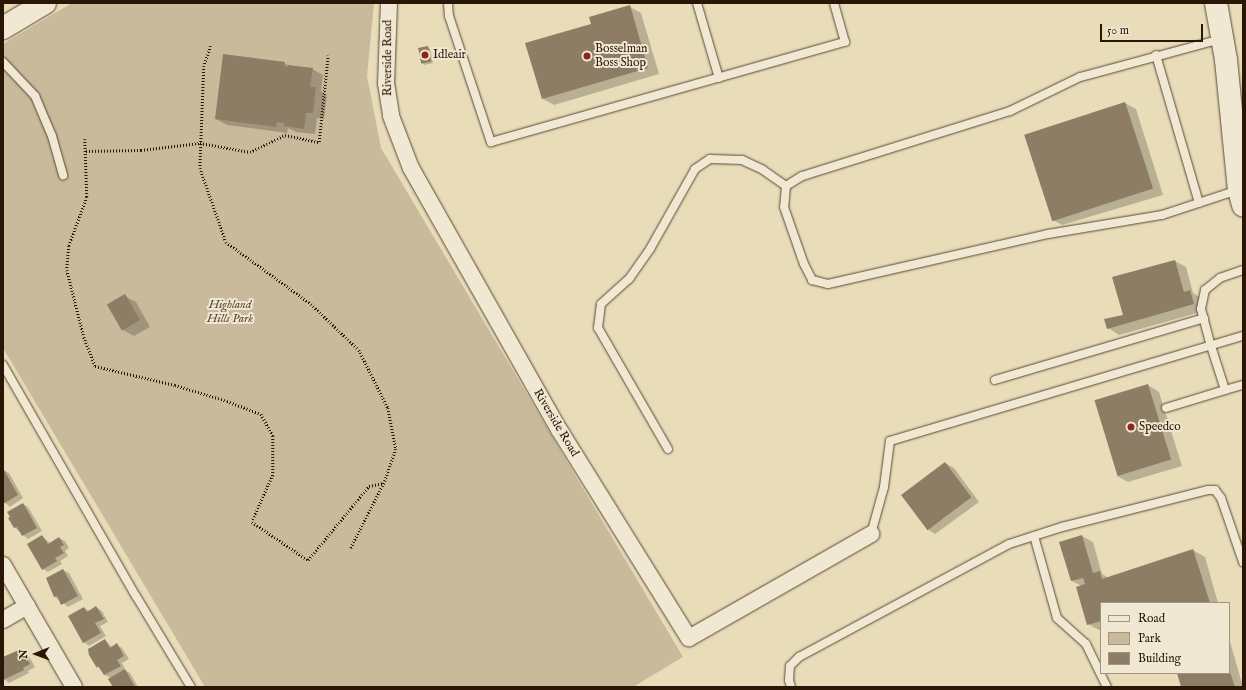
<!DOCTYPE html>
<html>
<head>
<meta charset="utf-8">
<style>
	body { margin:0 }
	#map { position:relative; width:1246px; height:690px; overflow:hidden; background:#e8dcb9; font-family:"IM FELL English",serif }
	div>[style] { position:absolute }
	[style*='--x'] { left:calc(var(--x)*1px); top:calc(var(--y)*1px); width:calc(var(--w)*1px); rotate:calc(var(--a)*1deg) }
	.green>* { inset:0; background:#c8ba9b }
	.shadow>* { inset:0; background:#0003 }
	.building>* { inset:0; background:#8d7d64; transform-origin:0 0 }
	.path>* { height:2.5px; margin-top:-1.25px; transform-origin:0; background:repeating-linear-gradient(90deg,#2a1607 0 1px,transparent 0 3px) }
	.roads { filter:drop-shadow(0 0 1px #5a4834) drop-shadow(0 0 1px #5a4834) }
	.service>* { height:8px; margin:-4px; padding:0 4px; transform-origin:4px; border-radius:4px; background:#f0e8d2 }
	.minor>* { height:16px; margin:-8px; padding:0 8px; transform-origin:8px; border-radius:8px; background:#f0e8d2 }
	.secondary>* { height:22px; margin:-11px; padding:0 11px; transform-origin:11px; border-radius:11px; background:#f0e8d2 }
	.dots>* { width:11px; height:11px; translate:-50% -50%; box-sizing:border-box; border:2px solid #f0e8d2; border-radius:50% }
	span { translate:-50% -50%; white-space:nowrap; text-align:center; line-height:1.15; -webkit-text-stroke:4px #f0e8d2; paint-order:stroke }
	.poi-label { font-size:12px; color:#2a1607 }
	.left { translate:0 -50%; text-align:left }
	.street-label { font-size:12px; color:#2a1607 }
	.park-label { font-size:12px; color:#594733; font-style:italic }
	.frame { position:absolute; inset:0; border:4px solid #2a1607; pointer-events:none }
	.legend { position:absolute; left:1100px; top:602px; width:130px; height:72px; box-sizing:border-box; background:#f0e8d2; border:1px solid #a19481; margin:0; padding:5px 7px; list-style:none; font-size:12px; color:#2a1607 }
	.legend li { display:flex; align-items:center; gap:8px; height:20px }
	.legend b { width:20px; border:1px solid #a19481 }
	.north { position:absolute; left:16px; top:634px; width:40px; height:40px; -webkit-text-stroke:3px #f0e8d2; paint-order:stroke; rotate:269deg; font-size:11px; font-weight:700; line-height:16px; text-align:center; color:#2a1607 }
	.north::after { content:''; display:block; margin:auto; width:14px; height:18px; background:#2a1607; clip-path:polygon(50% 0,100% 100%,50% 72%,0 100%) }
	.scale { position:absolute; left:1100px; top:24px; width:103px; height:18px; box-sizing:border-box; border:2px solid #2a1607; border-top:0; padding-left:5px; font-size:12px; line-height:14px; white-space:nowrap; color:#2a1607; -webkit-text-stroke:3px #f0e8d2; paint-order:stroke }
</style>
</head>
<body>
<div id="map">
	<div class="green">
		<div style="clip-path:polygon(72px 3px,374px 3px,367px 76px,381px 148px,683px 657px,633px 687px,205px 687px,3px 348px,3px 44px)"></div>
	</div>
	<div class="shadow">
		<div style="clip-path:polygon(630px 7px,641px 13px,659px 74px,554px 105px,543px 99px,592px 25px)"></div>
		<div style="clip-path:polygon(428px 47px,430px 49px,433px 63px,424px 65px,422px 63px)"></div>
		<div style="clip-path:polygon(284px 63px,290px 66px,312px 69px,323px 75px,321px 91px,327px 95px,324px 119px,317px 118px,315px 134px,296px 132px,288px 128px,287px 133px,227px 125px,216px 119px)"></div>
		<div style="clip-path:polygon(1125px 103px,1136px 109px,1163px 195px,1062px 225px,1051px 219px,1091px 113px)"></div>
		<div style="clip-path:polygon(1175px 261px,1186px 267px,1193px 293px,1201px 298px,1204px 311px,1119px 335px,1108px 328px,1124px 316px)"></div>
		<div style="clip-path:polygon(125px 296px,136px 302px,150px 327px,134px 336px,123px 330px,109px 305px)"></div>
		<div style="clip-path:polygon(1148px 385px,1159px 392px,1182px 466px,1128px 482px,1117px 476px)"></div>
		<div style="clip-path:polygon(945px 463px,954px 468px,979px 502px,935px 534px,927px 529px,902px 495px)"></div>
		<div style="clip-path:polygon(3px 470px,9px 473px,23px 498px,10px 507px,3px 501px)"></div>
		<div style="clip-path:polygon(23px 504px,28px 507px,42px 531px,28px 539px,15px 528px)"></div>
		<div style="clip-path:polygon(42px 536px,50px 543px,59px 538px,65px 541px,69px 548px,65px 551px,68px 556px,60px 561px,62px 564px,48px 572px,43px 569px)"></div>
		<div style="clip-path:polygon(1082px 536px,1093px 542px,1102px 574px,1109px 578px,1193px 550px,1205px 557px,1218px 603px,1101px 603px,1101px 630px,1099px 630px,1088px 624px,1081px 586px,1072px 581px,1060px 542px)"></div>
		<div style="clip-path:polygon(63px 570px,69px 573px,83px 599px,68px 607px,55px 597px,47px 579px)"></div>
		<div style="clip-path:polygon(96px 607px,102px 611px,108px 622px,100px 626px,106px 636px,89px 646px,84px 642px,84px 608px,90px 611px)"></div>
		<div style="clip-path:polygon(1229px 638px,1243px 687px,1182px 687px,1178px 673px,1229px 673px)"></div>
		<div style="clip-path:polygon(105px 640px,112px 647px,117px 645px,122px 648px,129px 659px,122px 663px,125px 669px,124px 670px,130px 673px,138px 687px,114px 687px,111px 678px,105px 675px,90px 654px)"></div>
		<div style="clip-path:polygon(21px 650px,27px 653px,35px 667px,28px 671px,29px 673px,9px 683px,3px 678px,3px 658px)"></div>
	</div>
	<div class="building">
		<div style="clip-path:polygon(630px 5px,648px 68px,542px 99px,525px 43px,591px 24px,589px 17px)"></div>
		<div style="left:428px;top:46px;width:16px;height:10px;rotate:79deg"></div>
		<div style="clip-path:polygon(223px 54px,285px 62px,284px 66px,288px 67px,288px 65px,313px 68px,310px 87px,316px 87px,313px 113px,306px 113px,304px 129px,284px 126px,284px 123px,277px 122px,276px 127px,215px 119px)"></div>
		<div style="left:1125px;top:102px;width:91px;height:106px;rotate:72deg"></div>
		<div style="clip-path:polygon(1175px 260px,1184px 292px,1190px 290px,1194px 304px,1107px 329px,1104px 319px,1123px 315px,1112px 277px)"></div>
		<div style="left:125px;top:294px;width:30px;height:21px;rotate:60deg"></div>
		<div style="left:1148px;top:384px;width:79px;height:56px;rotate:73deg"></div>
		<div style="left:945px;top:462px;width:44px;height:55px;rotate:53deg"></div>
		<div style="clip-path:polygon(3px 468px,18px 495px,3px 504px)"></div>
		<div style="clip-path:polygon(23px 503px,37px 528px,22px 536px,17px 527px,14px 528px,8px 518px,10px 517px,7px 512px)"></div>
		<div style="clip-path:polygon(42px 535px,48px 544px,59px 537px,64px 545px,60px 547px,64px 553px,55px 558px,57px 561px,42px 570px,27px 544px)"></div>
		<div style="clip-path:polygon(1082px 535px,1093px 573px,1100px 571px,1102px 579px,1193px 549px,1210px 603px,1101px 603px,1101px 621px,1087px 625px,1076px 587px,1085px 584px,1083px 578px,1071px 581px,1059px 542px)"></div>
		<div style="clip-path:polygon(63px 569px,78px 596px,61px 605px,57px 596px,54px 597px,46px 578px)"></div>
		<div style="clip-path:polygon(96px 606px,104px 619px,95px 623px,101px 633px,83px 643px,68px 616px,84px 607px,87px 612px)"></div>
		<div style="clip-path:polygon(105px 639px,110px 648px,117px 643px,124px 656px,117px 660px,121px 666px,104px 675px,98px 666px,97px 668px,89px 655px,88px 649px)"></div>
		<div style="clip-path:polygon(21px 649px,30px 664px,23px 668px,24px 670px,3px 680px,3px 657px)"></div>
		<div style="clip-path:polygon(125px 669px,135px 687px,113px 687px,108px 679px)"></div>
		<div style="clip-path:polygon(1229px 669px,1235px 687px,1181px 687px,1177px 673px,1229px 673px)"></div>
	</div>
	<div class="path">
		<div style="--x:211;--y:46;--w:21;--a:109"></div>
		<div style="--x:204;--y:66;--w:102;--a:92.2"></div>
		<div style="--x:200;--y:168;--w:78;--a:70.6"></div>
		<div style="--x:226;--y:242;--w:105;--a:36.1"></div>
		<div style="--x:311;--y:304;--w:66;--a:43.8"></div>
		<div style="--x:359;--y:350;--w:65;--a:63.4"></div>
		<div style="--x:388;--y:408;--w:42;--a:79"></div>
		<div style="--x:396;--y:449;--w:36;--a:109"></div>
		<div style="--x:384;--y:483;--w:73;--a:116.9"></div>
		<div style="--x:85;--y:139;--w:58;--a:88"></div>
		<div style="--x:87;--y:197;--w:52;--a:110.2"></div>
		<div style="--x:69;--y:246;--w:24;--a:95"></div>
		<div style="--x:67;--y:270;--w:69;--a:75.8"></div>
		<div style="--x:84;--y:337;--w:31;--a:69"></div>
		<div style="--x:95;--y:366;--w:82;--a:13.4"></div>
		<div style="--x:175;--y:385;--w:54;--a:17.1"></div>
		<div style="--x:227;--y:401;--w:36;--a:21"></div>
		<div style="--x:261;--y:414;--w:25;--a:61"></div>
		<div style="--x:273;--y:436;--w:39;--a:90"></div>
		<div style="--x:273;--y:475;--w:51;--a:114.1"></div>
		<div style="--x:252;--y:522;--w:68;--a:34.2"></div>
		<div style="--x:308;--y:560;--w:96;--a:-50.5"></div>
		<div style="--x:369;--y:486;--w:15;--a:-11"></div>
		<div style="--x:86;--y:151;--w:55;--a:-1"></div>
		<div style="--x:141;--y:150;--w:59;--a:-6.8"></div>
		<div style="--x:200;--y:143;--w:51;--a:10.2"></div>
		<div style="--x:250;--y:152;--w:39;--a:-26"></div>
		<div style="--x:285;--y:135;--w:35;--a:12"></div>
		<div style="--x:319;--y:142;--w:87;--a:-84.1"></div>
	</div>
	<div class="roads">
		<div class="service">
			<div style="--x:448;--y:3;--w:13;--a:86"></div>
			<div style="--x:449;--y:16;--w:133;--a:71.6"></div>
			<div style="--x:491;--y:142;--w:368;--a:-15.8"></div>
			<div style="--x:845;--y:42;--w:41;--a:-105.8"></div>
			<div style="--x:697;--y:3;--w:78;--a:73.7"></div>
			<div style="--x:1221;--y:39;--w:146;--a:164.9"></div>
			<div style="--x:1080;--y:77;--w:78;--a:154.1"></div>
			<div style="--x:1010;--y:111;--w:218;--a:162.6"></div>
			<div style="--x:802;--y:176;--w:19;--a:148"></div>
			<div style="--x:786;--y:186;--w:21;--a:95"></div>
			<div style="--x:784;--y:207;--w:60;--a:70.7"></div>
			<div style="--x:804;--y:264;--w:18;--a:63"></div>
			<div style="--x:812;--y:280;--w:16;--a:14"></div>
			<div style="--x:828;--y:284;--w:226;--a:-12.8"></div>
			<div style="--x:1048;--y:234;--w:116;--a:-9.5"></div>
			<div style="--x:1162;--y:215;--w:80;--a:-18.2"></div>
			<div style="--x:1156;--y:55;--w:154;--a:73.8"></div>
			<div style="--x:3;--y:62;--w:47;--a:46.7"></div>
			<div style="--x:35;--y:96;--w:43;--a:67"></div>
			<div style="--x:52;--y:136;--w:41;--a:74.2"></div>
			<div style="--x:1243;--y:270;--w:24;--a:161"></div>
			<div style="--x:1220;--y:278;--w:19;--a:141"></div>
			<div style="--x:1205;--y:290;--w:19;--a:102"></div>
			<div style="--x:1201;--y:309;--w:38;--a:75"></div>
			<div style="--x:1211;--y:346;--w:46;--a:72.3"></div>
			<div style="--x:1225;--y:390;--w:19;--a:-16"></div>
			<div style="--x:3;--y:365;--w:267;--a:60.1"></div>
			<div style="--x:136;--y:596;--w:106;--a:58.9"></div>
			<div style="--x:995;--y:380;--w:218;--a:-16.5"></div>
			<div style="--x:1166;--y:408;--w:62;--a:-17"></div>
			<div style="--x:668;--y:449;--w:140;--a:-120"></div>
			<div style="--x:598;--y:328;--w:24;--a:-83"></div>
			<div style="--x:601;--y:304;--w:38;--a:-42"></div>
			<div style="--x:629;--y:279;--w:37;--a:-55"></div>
			<div style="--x:650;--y:249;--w:92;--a:-60.6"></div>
			<div style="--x:695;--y:169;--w:18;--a:-34"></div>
			<div style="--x:710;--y:159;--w:32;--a:2"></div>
			<div style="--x:742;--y:160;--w:23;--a:25"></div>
			<div style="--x:763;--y:170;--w:28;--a:35"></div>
			<div style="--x:871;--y:534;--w:49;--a:-74.5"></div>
			<div style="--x:884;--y:487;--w:46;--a:-82.6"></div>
			<div style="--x:890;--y:441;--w:368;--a:-16.6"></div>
			<div style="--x:1034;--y:536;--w:85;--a:74.3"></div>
			<div style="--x:1057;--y:618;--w:39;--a:42"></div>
			<div style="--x:1086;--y:644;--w:48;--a:64"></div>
			<div style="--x:791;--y:687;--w:7;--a:-106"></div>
			<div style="--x:789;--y:680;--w:14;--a:-86"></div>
			<div style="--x:790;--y:666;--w:13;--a:-45"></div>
			<div style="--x:799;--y:657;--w:238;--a:-28.3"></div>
			<div style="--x:1009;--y:544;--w:56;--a:-17.8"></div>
			<div style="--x:1062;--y:527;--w:151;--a:-14.2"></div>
			<div style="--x:1208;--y:490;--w:7;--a:0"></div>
			<div style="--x:1215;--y:490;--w:10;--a:53"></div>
			<div style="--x:1221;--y:498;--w:68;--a:71"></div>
		</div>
		<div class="minor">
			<div style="--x:389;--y:3;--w:80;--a:92.1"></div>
			<div style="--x:386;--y:83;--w:33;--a:81"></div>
			<div style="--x:391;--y:116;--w:56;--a:69"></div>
			<div style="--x:411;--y:168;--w:302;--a:60.5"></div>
			<div style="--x:560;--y:431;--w:244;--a:58.1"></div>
			<div style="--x:689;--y:638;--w:210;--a:-29.7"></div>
			<div style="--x:3;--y:565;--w:141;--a:59.8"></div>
			<div style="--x:3;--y:620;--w:28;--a:-30"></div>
		</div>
		<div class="secondary">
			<div style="--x:1216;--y:3;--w:58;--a:80"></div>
			<div style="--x:1226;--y:60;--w:131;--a:84.3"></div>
			<div style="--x:1239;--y:190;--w:16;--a:75"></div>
			<div style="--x:3;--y:28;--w:49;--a:-30.8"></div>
		</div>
	</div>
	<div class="dots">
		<div style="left:425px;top:55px;background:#8f2418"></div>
		<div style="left:587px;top:56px;background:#8f2418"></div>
		<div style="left:1131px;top:427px;background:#8f2418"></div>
	</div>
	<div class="poi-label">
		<span class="left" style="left:595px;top:56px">Bosselman<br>Boss Shop</span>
		<span class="left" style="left:433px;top:55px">Idleair</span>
		<span class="left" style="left:1139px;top:427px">Speedco</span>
	</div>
	<div class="street-label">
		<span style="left:388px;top:58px;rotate:-90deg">Riverside Road</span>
		<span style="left:556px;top:423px;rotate:59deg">Riverside Road</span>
	</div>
	<div class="park-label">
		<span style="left:230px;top:312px">Highland<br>Hills Park</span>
	</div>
	<div class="frame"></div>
	<ul class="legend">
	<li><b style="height:5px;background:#f0e8d2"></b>Road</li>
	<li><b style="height:11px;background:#c8ba9b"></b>Park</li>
	<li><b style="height:11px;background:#8d7d64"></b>Building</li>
	</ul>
	<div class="north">N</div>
	<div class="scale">50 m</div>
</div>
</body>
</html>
